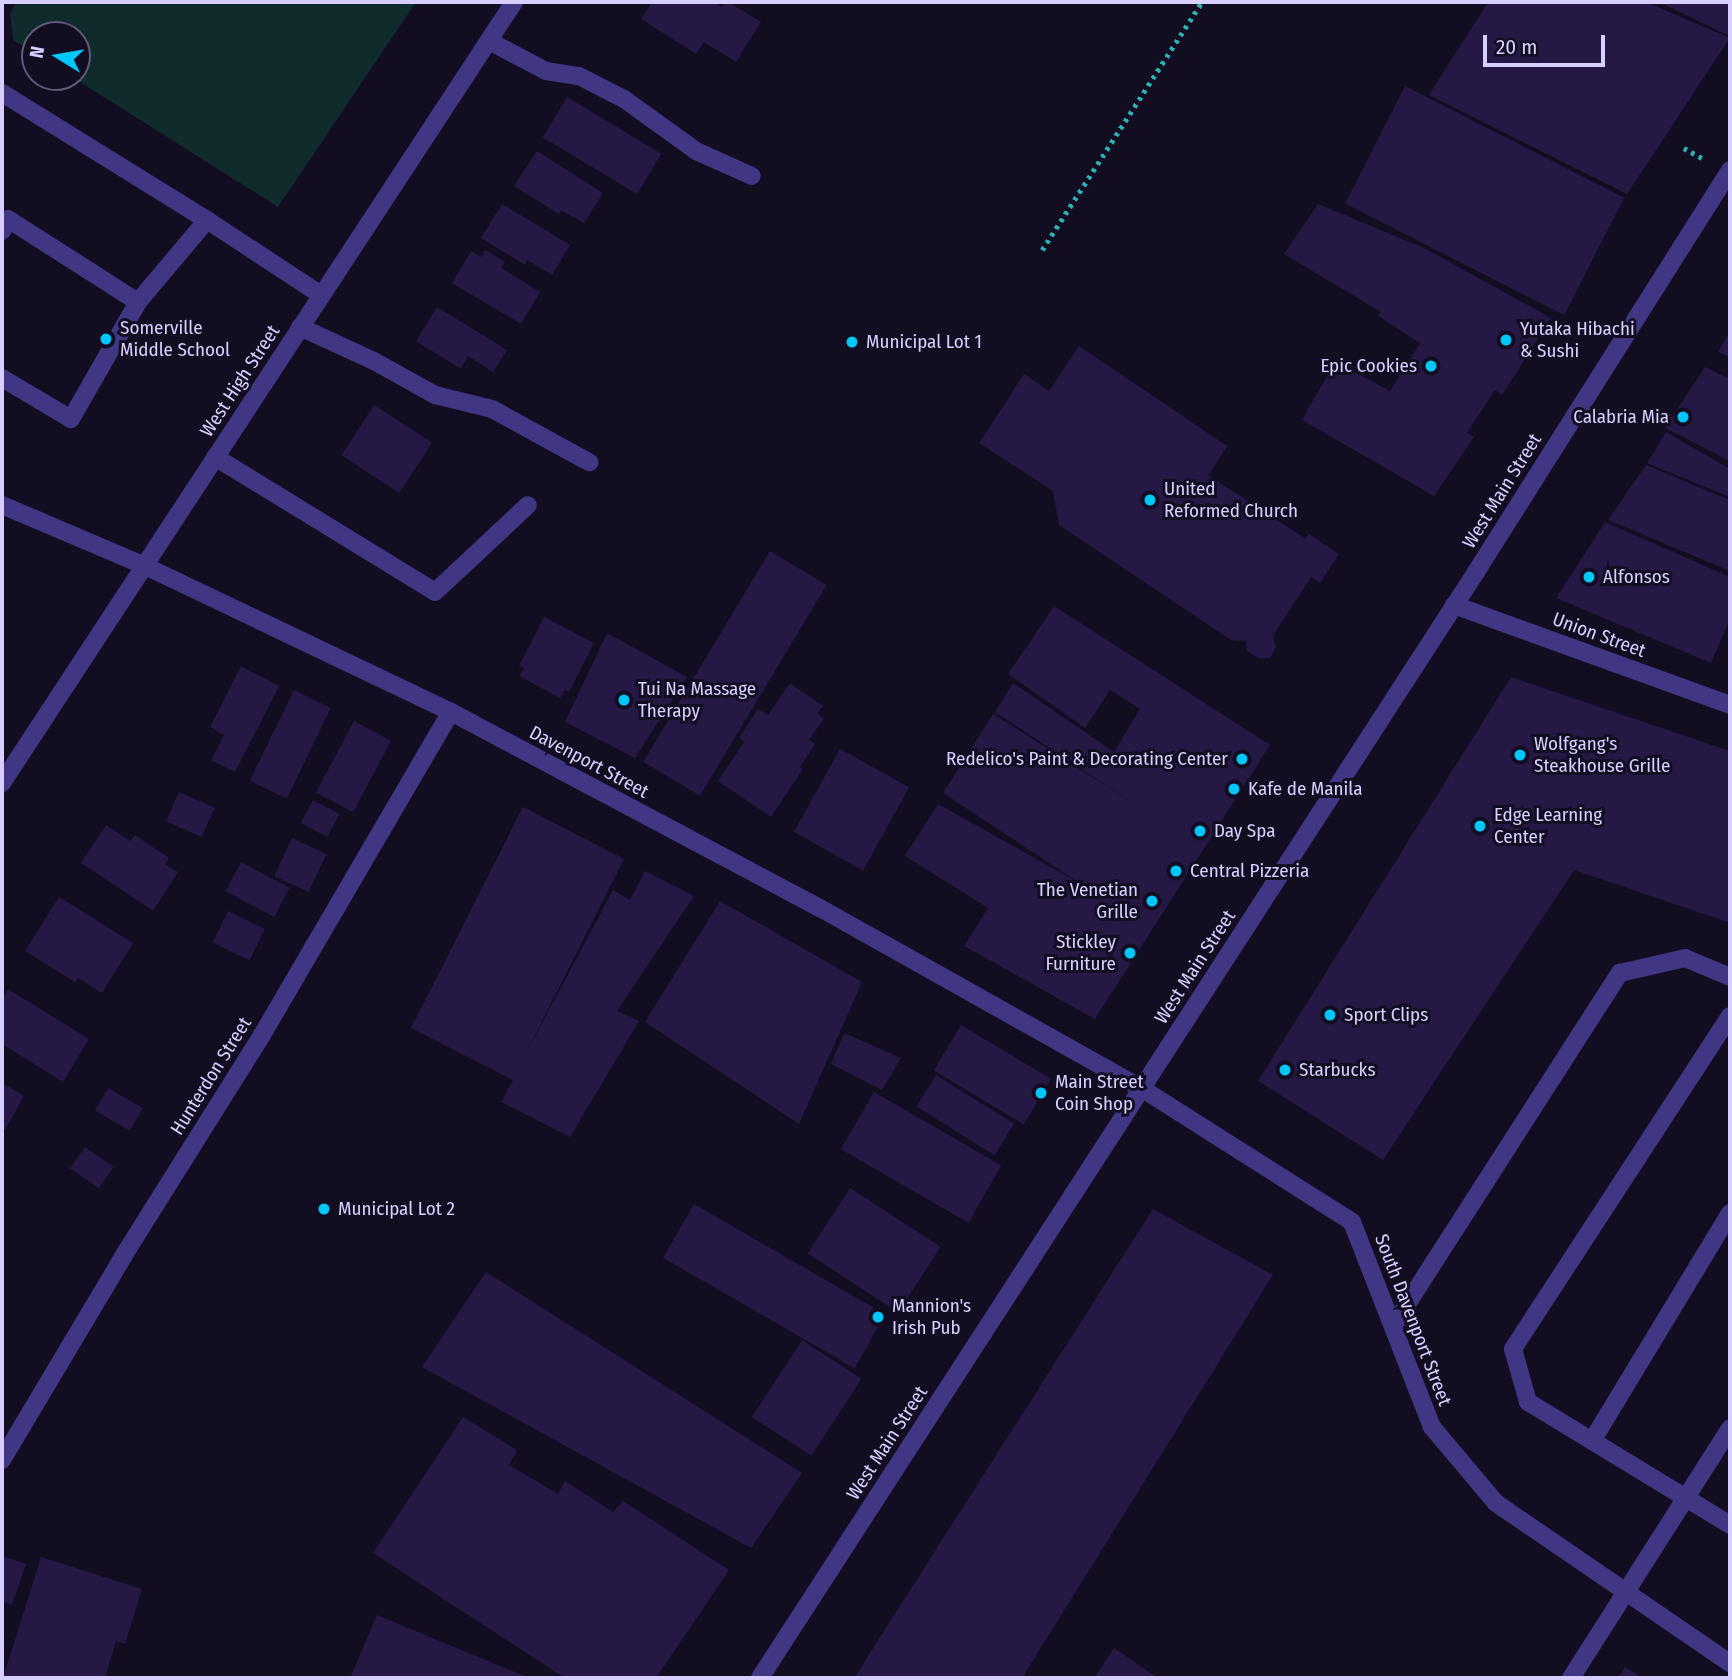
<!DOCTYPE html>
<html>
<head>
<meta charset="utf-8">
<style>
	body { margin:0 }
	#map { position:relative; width:1732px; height:1680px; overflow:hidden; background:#130d22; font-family:"Fira Sans Condensed",sans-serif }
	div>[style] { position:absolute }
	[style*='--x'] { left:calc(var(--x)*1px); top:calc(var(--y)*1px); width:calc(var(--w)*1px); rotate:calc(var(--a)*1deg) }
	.green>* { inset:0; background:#0f2b2c }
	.building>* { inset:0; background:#251844; transform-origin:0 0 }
	.path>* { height:4.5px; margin-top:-2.25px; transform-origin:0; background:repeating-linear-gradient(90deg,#29b2b8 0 3.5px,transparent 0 8.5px) }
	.minor>* { height:18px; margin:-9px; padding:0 9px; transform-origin:9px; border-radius:9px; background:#413683 }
	.dots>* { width:19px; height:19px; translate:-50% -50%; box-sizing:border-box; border:4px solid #130d22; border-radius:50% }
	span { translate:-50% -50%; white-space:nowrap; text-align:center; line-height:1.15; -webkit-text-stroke:6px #130d22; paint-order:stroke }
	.poi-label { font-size:19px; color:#d8ceff }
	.left { translate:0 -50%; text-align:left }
	.right { translate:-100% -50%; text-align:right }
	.street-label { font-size:19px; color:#d8ceff }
	.frame { position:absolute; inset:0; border:4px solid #d8ceff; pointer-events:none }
	.north { position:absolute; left:21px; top:21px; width:70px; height:70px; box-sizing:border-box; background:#130d22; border:2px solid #625a7a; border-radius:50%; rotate:281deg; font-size:19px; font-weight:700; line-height:28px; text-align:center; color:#d8ceff }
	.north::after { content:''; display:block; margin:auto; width:24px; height:32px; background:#00c7f9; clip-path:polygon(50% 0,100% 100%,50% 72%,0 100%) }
	.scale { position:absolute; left:1483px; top:35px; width:122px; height:32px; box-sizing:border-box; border:4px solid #d8ceff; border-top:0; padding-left:9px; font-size:21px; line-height:24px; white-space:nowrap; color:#d8ceff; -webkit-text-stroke:5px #130d22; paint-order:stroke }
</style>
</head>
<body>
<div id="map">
	<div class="green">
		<div style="clip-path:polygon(17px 2px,416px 2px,278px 207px,72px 77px,77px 77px,77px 35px,35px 35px,35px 54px,13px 40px,10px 13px)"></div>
	</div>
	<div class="building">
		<div style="clip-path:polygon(652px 2px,713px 2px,721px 7px,728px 2px,761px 22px,736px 62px,704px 42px,696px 54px,641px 19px)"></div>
		<div style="clip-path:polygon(1488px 2px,1646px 2px,1730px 38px,1627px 194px,1429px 95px)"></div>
		<div style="clip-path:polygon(1659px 2px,1730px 2px,1730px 30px,1727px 35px)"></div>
		<div style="left:1405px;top:86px;width:246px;height:132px;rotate:27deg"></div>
		<div style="left:567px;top:97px;width:110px;height:47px;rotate:31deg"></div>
		<div style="clip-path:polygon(537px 151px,603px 193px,584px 223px,561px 210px,559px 214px,514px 186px)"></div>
		<div style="clip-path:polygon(502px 204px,570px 245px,552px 275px,527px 260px,525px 265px,481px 238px)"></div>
		<div style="clip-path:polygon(1318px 204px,1424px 248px,1551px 318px,1502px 395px,1495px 390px,1467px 433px,1474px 437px,1434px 496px,1302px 420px,1335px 362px,1390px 391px,1420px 343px,1378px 316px,1381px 312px,1284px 254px)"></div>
		<div style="clip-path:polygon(485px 250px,505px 262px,501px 268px,540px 292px,521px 324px,452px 283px,471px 251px,481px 257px)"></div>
		<div style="clip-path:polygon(437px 307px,507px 350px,493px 372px,468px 356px,461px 369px,416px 341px)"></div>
		<div style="clip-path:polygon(1730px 331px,1730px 357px,1718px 352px)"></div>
		<div style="clip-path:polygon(1079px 346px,1227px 446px,1208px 475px,1306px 539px,1309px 534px,1339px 554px,1320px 583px,1311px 577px,1273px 636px,1276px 647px,1270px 658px,1258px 658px,1247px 651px,1246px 641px,1231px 640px,1059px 525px,1053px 491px,979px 443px,1024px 374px,1049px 391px)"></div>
		<div style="clip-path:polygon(1705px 367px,1730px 379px,1730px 461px,1665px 428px)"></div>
		<div style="left:374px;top:405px;width:69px;height:60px;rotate:33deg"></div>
		<div style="clip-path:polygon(1666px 432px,1730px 469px,1730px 497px,1647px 463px)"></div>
		<div style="clip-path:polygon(1646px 465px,1730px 500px,1730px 571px,1608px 520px)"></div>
		<div style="clip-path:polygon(1605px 522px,1730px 577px,1730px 619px,1711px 663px,1556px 598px)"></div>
		<div style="left:770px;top:551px;width:66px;height:246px;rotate:31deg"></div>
		<div style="clip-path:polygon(1054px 606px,1270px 745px,1095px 1019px,964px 946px,988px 908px,905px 856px,938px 804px,1081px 884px,943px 793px,993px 714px,1135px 804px,995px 712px,1013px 683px,1114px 752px,1140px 709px,1110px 690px,1085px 728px,1008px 674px)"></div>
		<div style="clip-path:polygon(544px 617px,594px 643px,569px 692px,565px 690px,560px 698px,519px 676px,524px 668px,519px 666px)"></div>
		<div style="clip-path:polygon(607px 633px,687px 677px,635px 758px,565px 722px)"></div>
		<div style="clip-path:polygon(241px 666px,279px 686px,235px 772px,211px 760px,224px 735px,210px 727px)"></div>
		<div style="clip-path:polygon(1511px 677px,1730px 751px,1730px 923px,1574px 870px,1383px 1160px,1258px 1081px)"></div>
		<div style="clip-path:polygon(790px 683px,823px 706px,817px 714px,824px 718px,809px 740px,815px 744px,800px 767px,803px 769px,771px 817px,718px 781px,744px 742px,739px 738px,758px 709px,768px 715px)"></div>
		<div style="left:294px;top:690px;width:41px;height:101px;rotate:26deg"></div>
		<div style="left:354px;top:721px;width:42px;height:81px;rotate:28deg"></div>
		<div style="left:840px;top:749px;width:79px;height:95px;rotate:29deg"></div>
		<div style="left:179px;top:792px;width:39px;height:32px;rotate:24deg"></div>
		<div style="left:313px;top:800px;width:30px;height:26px;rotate:28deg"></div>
		<div style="clip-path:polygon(523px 807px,624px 859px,525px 1055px,613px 890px,630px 900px,645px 871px,694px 896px,617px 1011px,639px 1021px,570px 1137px,501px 1102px,513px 1080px,411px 1028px)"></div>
		<div style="clip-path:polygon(106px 825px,130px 841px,135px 835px,169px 858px,165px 864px,178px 872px,153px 911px,81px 863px)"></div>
		<div style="left:292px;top:838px;width:38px;height:42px;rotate:25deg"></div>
		<div style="left:241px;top:862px;width:55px;height:33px;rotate:28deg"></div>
		<div style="clip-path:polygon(59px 897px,133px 943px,102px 993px,78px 978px,75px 982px,25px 951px)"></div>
		<div style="clip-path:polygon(720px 901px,862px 982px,799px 1124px,645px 1022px)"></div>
		<div style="left:228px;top:911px;width:41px;height:35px;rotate:26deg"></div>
		<div style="clip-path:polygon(8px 989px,89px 1039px,63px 1082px,2px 1044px,2px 1000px)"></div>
		<div style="left:961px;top:1025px;width:105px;height:53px;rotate:31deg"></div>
		<div style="clip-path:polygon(844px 1033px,901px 1058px,882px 1090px,831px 1064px)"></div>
		<div style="left:936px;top:1075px;width:92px;height:37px;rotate:32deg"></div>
		<div style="clip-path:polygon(2px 1083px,24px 1096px,5px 1130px,2px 1128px)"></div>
		<div style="left:108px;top:1088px;width:40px;height:26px;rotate:30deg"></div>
		<div style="left:874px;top:1092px;width:147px;height:66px;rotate:30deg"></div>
		<div style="left:85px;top:1147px;width:35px;height:26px;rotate:35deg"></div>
		<div style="left:850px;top:1188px;width:108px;height:78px;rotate:33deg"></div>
		<div style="left:694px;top:1204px;width:221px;height:62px;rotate:30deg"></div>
		<div style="clip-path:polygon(1153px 1209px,1273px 1275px,1022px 1678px,854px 1678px)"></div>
		<div style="clip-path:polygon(486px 1272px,802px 1473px,751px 1548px,422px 1367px)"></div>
		<div style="left:802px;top:1340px;width:71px;height:92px;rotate:33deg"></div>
		<div style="clip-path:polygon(463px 1417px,517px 1450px,509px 1465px,558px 1494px,565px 1481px,613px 1512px,623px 1501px,729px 1570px,656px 1678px,565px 1678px,373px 1553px)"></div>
		<div style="clip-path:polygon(2px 1556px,26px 1564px,12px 1605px,2px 1601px)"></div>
		<div style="clip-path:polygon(41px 1557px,142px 1589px,125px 1644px,116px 1641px,105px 1678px,3px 1678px)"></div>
		<div style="clip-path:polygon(377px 1615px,529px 1678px,350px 1678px)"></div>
		<div style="clip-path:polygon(1114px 1648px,1158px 1678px,1094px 1678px)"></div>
		<div style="clip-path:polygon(1625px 1667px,1643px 1678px,1618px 1678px)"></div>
	</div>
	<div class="path">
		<div style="--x:1684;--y:148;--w:23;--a:29"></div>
		<div style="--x:1042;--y:250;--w:295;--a:-57.2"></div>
	</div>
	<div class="minor">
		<div style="--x:489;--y:41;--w:64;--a:27.8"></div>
		<div style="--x:546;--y:71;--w:33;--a:9"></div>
		<div style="--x:579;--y:76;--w:51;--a:27.1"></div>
		<div style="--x:624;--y:99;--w:89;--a:35.8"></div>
		<div style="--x:696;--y:151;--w:61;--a:24.1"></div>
		<div style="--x:2;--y:93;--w:241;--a:31.8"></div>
		<div style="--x:207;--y:220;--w:107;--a:130.1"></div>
		<div style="--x:207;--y:220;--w:136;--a:33.3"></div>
		<div style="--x:2;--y:231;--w:13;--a:-63"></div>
		<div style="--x:8;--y:219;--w:154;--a:32.6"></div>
		<div style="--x:138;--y:302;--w:135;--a:119.8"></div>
		<div style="--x:71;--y:419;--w:80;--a:-149.3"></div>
		<div style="--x:300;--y:327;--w:81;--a:24.7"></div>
		<div style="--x:374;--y:361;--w:70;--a:29.1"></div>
		<div style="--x:435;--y:395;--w:59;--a:13.8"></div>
		<div style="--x:492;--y:409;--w:111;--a:28.7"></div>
		<div style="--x:215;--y:457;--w:258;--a:31.5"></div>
		<div style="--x:435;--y:592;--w:127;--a:-43.1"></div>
		<div style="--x:2;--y:505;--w:153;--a:23.1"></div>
		<div style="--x:143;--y:565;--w:341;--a:25.5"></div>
		<div style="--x:451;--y:712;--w:418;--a:28"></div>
		<div style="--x:820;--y:908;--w:368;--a:29.3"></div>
		<div style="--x:1141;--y:1088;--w:250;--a:32.4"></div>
		<div style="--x:1352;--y:1222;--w:220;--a:68.7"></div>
		<div style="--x:1432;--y:1427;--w:99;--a:49.9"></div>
		<div style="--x:1496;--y:1503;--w:283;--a:34.4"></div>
		<div style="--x:1454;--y:605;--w:294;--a:19.9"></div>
		<div style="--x:2;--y:783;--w:934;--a:-56.75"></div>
		<div style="--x:1730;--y:1016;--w:397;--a:123.1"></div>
		<div style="--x:1513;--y:1349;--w:55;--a:74.2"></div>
		<div style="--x:1528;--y:1402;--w:237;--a:31.3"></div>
		<div style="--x:1393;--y:1326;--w:420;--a:-57.3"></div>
		<div style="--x:1620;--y:973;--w:67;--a:-13"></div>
		<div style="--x:1685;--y:958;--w:49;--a:22.9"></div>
		<div style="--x:1592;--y:1441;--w:267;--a:-58.8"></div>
		<div style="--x:2;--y:1460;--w:239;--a:-59.2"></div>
		<div style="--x:124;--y:1255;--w:260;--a:-57.9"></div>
		<div style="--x:262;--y:1035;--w:374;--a:-59.7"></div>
		<div style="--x:760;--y:1678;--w:1318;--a:-57.08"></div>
		<div style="--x:1476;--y:572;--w:476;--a:-57.7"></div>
		<div style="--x:1571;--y:1678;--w:296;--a:-57.5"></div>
	</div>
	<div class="dots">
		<div style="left:106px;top:339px;background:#00c7f9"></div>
		<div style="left:1506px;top:340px;background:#00c7f9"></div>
		<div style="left:852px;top:342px;background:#00c7f9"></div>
		<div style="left:1431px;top:366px;background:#00c7f9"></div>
		<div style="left:1683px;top:417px;background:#00c7f9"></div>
		<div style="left:1150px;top:500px;background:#00c7f9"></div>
		<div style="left:1589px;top:577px;background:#00c7f9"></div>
		<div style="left:624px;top:700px;background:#00c7f9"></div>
		<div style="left:1520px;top:755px;background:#00c7f9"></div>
		<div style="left:1242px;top:759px;background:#00c7f9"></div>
		<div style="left:1234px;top:789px;background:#00c7f9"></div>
		<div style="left:1480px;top:826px;background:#00c7f9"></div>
		<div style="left:1200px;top:831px;background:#00c7f9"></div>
		<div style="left:1176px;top:871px;background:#00c7f9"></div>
		<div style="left:1152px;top:901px;background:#00c7f9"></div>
		<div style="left:1130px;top:953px;background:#00c7f9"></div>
		<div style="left:1330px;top:1015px;background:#00c7f9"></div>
		<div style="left:1285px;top:1070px;background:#00c7f9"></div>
		<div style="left:1041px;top:1093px;background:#00c7f9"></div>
		<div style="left:324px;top:1209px;background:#00c7f9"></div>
		<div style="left:878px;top:1317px;background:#00c7f9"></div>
	</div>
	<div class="poi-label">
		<span class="left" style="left:120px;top:339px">Somerville<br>Middle School</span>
		<span class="left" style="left:1520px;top:340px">Yutaka Hibachi<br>&amp; Sushi</span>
		<span class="left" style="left:866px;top:342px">Municipal Lot 1</span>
		<span class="right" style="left:1417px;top:366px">Epic Cookies</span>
		<span class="right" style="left:1669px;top:417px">Calabria Mia</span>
		<span class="left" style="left:1164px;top:500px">United<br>Reformed Church</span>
		<span class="left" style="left:1603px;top:577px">Alfonsos</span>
		<span class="left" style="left:638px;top:700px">Tui Na Massage<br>Therapy</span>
		<span class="left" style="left:1534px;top:755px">Wolfgang's<br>Steakhouse Grille</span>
		<span class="right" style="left:1228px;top:759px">Redelico's Paint &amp; Decorating Center</span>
		<span class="left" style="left:1248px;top:789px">Kafe de Manila</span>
		<span class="left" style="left:1494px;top:826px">Edge Learning<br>Center</span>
		<span class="left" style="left:1214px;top:831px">Day Spa</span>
		<span class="left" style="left:1190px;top:871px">Central Pizzeria</span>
		<span class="right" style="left:1138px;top:901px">The Venetian<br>Grille</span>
		<span class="right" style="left:1116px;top:953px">Stickley<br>Furniture</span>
		<span class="left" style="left:1344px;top:1015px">Sport Clips</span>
		<span class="left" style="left:1299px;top:1070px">Starbucks</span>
		<span class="left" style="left:1055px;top:1093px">Main Street<br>Coin Shop</span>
		<span class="left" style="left:338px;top:1209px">Municipal Lot 2</span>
		<span class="left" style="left:892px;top:1317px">Mannion's<br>Irish Pub</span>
	</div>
	<div class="street-label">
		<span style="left:240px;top:381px;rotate:-57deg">West High Street</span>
		<span style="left:1502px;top:491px;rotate:-58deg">West Main Street</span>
		<span style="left:1599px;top:635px;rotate:20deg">Union Street</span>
		<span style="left:589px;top:762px;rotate:28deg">Davenport Street</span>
		<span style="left:1195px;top:967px;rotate:-57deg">West Main Street</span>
		<span style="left:211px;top:1076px;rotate:-58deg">Hunterdon Street</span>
		<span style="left:1413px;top:1320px;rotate:69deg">South Davenport Street</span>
		<span style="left:887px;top:1443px;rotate:-57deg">West Main Street</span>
	</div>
	<div class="frame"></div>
	<div class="north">N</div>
	<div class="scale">20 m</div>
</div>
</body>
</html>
